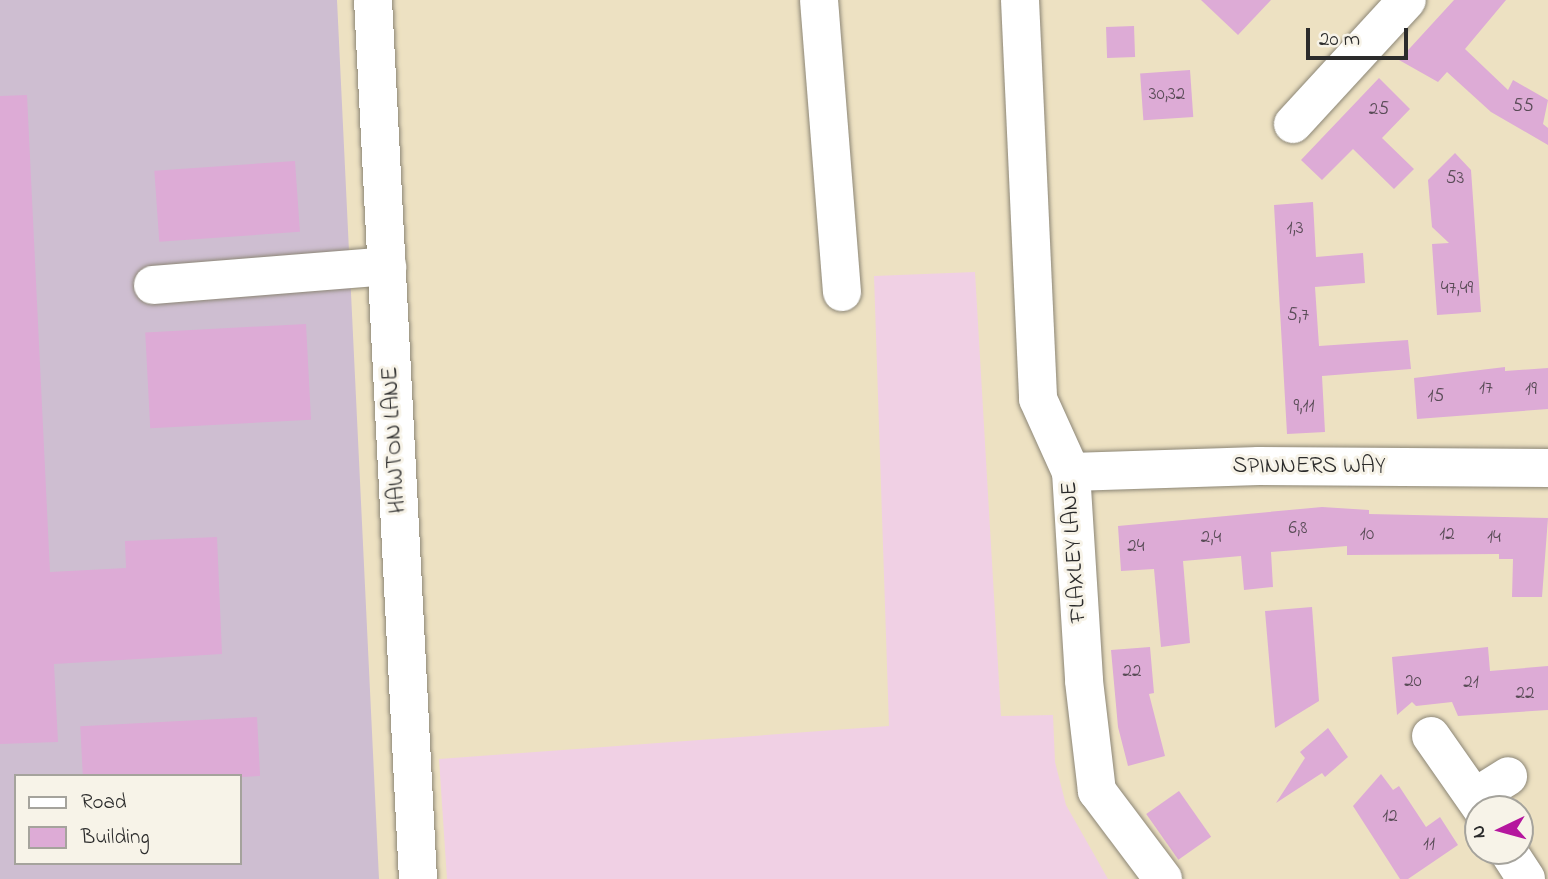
<!DOCTYPE html>
<html>
<head>
<meta charset="utf-8">
<style>
	body { margin:0 }
	#map { position:relative; width:1548px; height:879px; overflow:hidden; background:#ede1c2; font-family:"Indie Flower",sans-serif }
	div>[style] { position:absolute }
	[style*='--x'] { left:calc(var(--x)*1px); top:calc(var(--y)*1px); width:calc(var(--w)*1px); rotate:calc(var(--a)*1deg) }
	.built>* { inset:0; background:#f0d0e4 }
	.industrial>* { inset:0; background:#cebed1 }
	.building>* { inset:0; background:#ddabd6; transform-origin:0 0 }
	.roads { filter:drop-shadow(0 0 2px #8c8676) drop-shadow(0 0 2px #8c8676) }
	.minor>* { height:38px; margin:-19px; padding:0 19px; transform-origin:19px; border-radius:19px; background:#fff }
	span { translate:-50% -50%; white-space:nowrap; text-align:center; line-height:1.15; -webkit-text-stroke:6px #f7f3e8; paint-order:stroke }
	.number-label { font-size:19px; color:#584b56 }
	.number-label span { -webkit-text-stroke-width:0 }
	.street-label { font-size:23px; color:#2b2b2b }
	.legend { position:absolute; left:14px; top:774px; width:228px; height:91px; box-sizing:border-box; background:#f7f3e8; border:2px solid #a5a39c; margin:0; padding:9px 12px; list-style:none; font-size:21px; color:#2b2b2b }
	.legend li { display:flex; align-items:center; gap:14px; height:35px }
	.legend b { width:35px; border:2px solid #a5a39c }
	.north { position:absolute; left:1464px; top:795px; width:70px; height:70px; box-sizing:border-box; background:#f7f3e8; border:2px solid #a5a39c; border-radius:50%; rotate:265deg; font-size:19px; font-weight:700; line-height:28px; text-align:center; color:#2b2b2b }
	.north::after { content:''; display:block; margin:auto; width:24px; height:32px; background:#b5179e; clip-path:polygon(50% 0,100% 100%,50% 72%,0 100%) }
	.scale { position:absolute; left:1306px; top:28px; width:102px; height:32px; box-sizing:border-box; border:4px solid #2b2b2b; border-top:0; padding-left:9px; font-size:21px; line-height:24px; white-space:nowrap; color:#2b2b2b; -webkit-text-stroke:5px #f7f3e8; paint-order:stroke }
</style>
</head>
<body>
<div id="map">
	<div class="built">
		<div style="clip-path:polygon(975px 272px,1001px 716px,1053px 715px,1055px 762px,1066px 805px,1108px 879px,447px 879px,439px 759px,889px 726px,874px 276px)"></div>
	</div>
	<div class="industrial">
		<div style="clip-path:polygon(evenodd,0 0,337px 0,379px 879px,0 879px,0 0,16px 776px,240px 776px,240px 863px,16px 863px,16px 776px)"></div>
	</div>
	<div class="building">
		<div style="clip-path:polygon(1201px 0,1271px 0,1238px 35px)"></div>
		<div style="clip-path:polygon(1454px 0,1506px 0,1465px 49px,1508px 90px,1513px 80px,1548px 100px,1543px 124px,1548px 128px,1548px 145px,1491px 112px,1447px 72px,1438px 82px,1399px 60px)"></div>
		<div style="left:1134px;top:26px;width:31px;height:28px;rotate:88deg"></div>
		<div style="left:1190px;top:70px;width:47px;height:50px;rotate:86deg"></div>
		<div style="clip-path:polygon(1379px 78px,1410px 109px,1382px 138px,1414px 169px,1394px 189px,1353px 149px,1322px 180px,1301px 160px)"></div>
		<div style="clip-path:polygon(27px 95px,50px 572px,126px 568px,125px 541px,217px 537px,222px 654px,54px 664px,58px 742px,0 744px,0 96px)"></div>
		<div style="clip-path:polygon(1455px 153px,1471px 170px,1481px 312px,1437px 315px,1432px 244px,1449px 243px,1432px 227px,1428px 180px)"></div>
		<div style="left:295px;top:161px;width:71px;height:141px;rotate:86deg"></div>
		<div style="clip-path:polygon(1313px 202px,1316px 257px,1363px 253px,1365px 283px,1315px 287px,1319px 346px,1408px 340px,1411px 369px,1322px 376px,1325px 432px,1287px 434px,1274px 205px)"></div>
		<div style="left:306px;top:324px;width:96px;height:161px;rotate:87deg"></div>
		<div style="clip-path:polygon(1505px 367px,1505px 371px,1548px 368px,1548px 409px,1417px 419px,1414px 378px)"></div>
		<div style="clip-path:polygon(1322px 507px,1369px 510px,1369px 514px,1548px 518px,1542px 597px,1512px 597px,1513px 559px,1499px 559px,1499px 554px,1347px 555px,1347px 546px,1271px 552px,1273px 587px,1244px 590px,1241px 556px,1183px 561px,1190px 643px,1161px 647px,1154px 569px,1121px 571px,1118px 526px)"></div>
		<div style="clip-path:polygon(1312px 607px,1319px 701px,1275px 728px,1265px 611px)"></div>
		<div style="clip-path:polygon(1150px 647px,1154px 693px,1149px 694px,1165px 756px,1128px 766px,1118px 727px,1111px 650px)"></div>
		<div style="clip-path:polygon(1488px 647px,1490px 671px,1548px 666px,1548px 710px,1458px 716px,1452px 702px,1416px 706px,1412px 702px,1397px 715px,1392px 657px)"></div>
		<div style="left:257px;top:717px;width:59px;height:177px;rotate:87deg"></div>
		<div style="clip-path:polygon(1328px 728px,1348px 757px,1325px 777px,1322px 773px,1276px 803px,1305px 758px,1300px 752px)"></div>
		<div style="clip-path:polygon(1381px 774px,1393px 790px,1399px 786px,1426px 827px,1440px 817px,1458px 845px,1408px 879px,1400px 879px,1353px 806px)"></div>
		<div style="left:1179px;top:791px;width:56px;height:40px;rotate:55deg"></div>
	</div>
	<div class="roads">
		<div class="minor">
			<div style="--x:373;--y:0;--w:880;--a:87.07"></div>
			<div style="--x:819;--y:0;--w:293;--a:85.5"></div>
			<div style="--x:1020;--y:0;--w:399;--a:87.4"></div>
			<div style="--x:1038;--y:399;--w:80;--a:65.7"></div>
			<div style="--x:1071;--y:472;--w:209;--a:86.4"></div>
			<div style="--x:1084;--y:681;--w:111;--a:83.3"></div>
			<div style="--x:1097;--y:791;--w:110;--a:53.1"></div>
			<div style="--x:1293;--y:124;--w:168;--a:-47.4"></div>
			<div style="--x:153;--y:285;--w:235;--a:-4.6"></div>
			<div style="--x:1071;--y:472;--w:188;--a:-1.8"></div>
			<div style="--x:1259;--y:466;--w:289;--a:0.4"></div>
			<div style="--x:1431;--y:736;--w:89;--a:55.1"></div>
			<div style="--x:1475;--y:797;--w:39;--a:-32"></div>
			<div style="--x:1508;--y:851;--w:33;--a:57"></div>
		</div>
	</div>
	<div class="number-label">
		<span style="left:1167px;top:95px">30,32</span>
		<span style="left:1523px;top:107px">55</span>
		<span style="left:1379px;top:110px">25</span>
		<span style="left:1455px;top:179px">53</span>
		<span style="left:1295px;top:229px">1,3</span>
		<span style="left:1457px;top:289px">47,49</span>
		<span style="left:1298px;top:316px">5,7</span>
		<span style="left:1486px;top:389px">17</span>
		<span style="left:1531px;top:390px">19</span>
		<span style="left:1436px;top:397px">15</span>
		<span style="left:1304px;top:407px">9,11</span>
		<span style="left:1298px;top:529px">6,8</span>
		<span style="left:1367px;top:535px">10</span>
		<span style="left:1447px;top:535px">12</span>
		<span style="left:1211px;top:538px">2,4</span>
		<span style="left:1494px;top:538px">14</span>
		<span style="left:1136px;top:547px">24</span>
		<span style="left:1132px;top:672px">22</span>
		<span style="left:1413px;top:682px">20</span>
		<span style="left:1471px;top:683px">21</span>
		<span style="left:1525px;top:694px">22</span>
		<span style="left:1390px;top:817px">12</span>
		<span style="left:1429px;top:845px">11</span>
	</div>
	<div class="street-label">
		<span style="left:395px;top:440px;rotate:-93deg">HAWTON LANE</span>
		<span style="left:1309px;top:467px">SPINNERS WAY</span>
		<span style="left:1075px;top:552px;rotate:-94deg">FLAXLEY LANE</span>
	</div>
	<ul class="legend">
	<li><b style="height:9px;background:#fff"></b>Road</li>
	<li><b style="height:19px;background:#ddabd6"></b>Building</li>
	</ul>
	<div class="north">N</div>
	<div class="scale">20 m</div>
</div>
</body>
</html>
